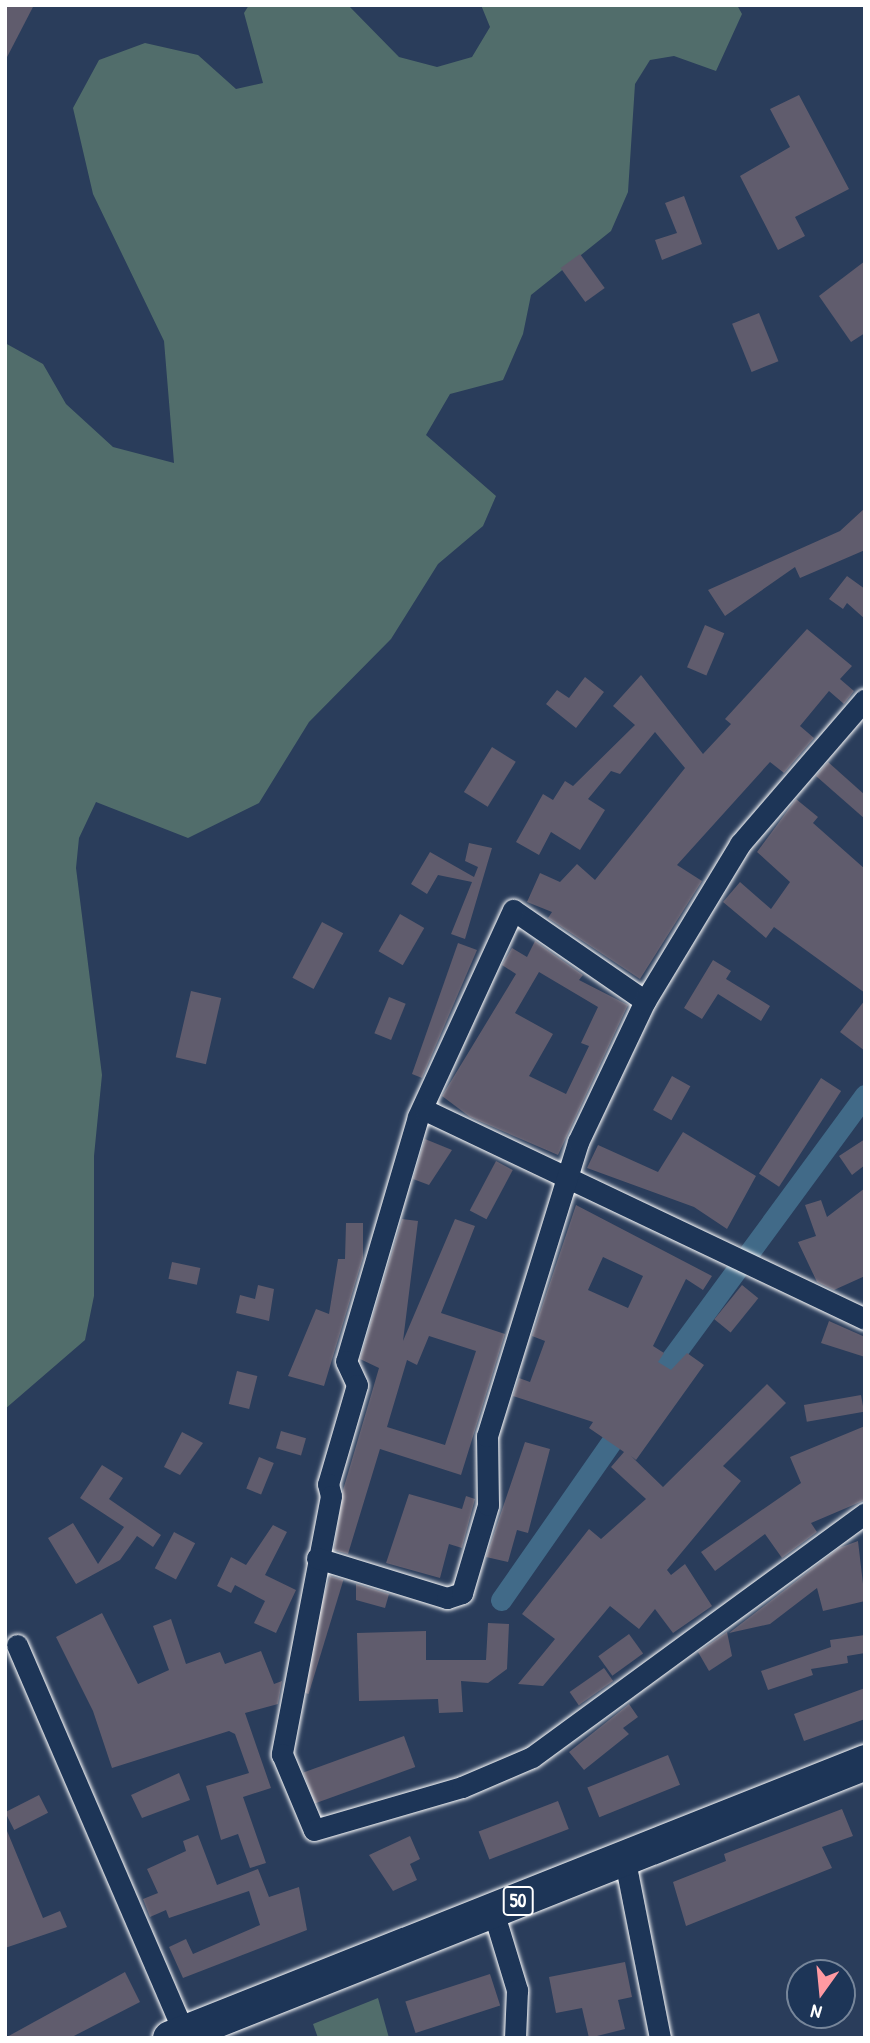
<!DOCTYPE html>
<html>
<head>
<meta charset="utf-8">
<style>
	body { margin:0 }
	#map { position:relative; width:870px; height:2043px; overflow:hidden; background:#2a3d5b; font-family:"Patrick Hand",sans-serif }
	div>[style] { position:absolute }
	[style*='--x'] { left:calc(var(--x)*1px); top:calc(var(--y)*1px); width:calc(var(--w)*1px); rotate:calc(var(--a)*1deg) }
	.green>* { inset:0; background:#516d6b }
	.canal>* { height:21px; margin:-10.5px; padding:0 10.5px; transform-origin:10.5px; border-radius:10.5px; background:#416a88 }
	.building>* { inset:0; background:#605c6d; transform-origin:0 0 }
	.roads { filter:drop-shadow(0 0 2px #fff) drop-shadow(0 0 2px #fff) }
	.street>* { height:21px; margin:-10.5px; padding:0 10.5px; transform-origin:10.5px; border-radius:10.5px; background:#1d3557 }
	.primary>* { height:35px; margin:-17.5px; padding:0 17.5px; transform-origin:17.5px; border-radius:17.5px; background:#1d3557 }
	span { translate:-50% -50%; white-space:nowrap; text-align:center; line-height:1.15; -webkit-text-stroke:5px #1d3557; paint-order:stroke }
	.shield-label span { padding:2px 5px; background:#1d3557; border:2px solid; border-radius:5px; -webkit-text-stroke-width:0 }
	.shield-label { font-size:19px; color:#fff; font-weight:700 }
	.frame { position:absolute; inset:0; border:7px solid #fff; pointer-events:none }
	.north { position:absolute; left:786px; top:1959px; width:70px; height:70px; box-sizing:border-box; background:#1d3557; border:2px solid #77869a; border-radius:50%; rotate:195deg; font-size:19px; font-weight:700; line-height:28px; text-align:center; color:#fff }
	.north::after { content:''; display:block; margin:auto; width:24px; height:32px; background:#ff9aa2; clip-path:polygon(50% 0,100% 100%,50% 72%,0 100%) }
</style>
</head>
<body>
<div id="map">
	<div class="green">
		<div style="clip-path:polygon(249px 5px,348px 5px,399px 57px,437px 67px,472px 57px,490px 27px,481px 5px,737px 5px,742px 14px,716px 71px,674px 56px,650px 60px,635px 84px,628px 192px,611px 231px,531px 295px,523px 334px,503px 380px,450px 394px,426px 435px,496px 496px,483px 526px,438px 564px,391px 639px,309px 722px,259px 803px,188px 838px,96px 802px,79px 838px,76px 868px,102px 1075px,94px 1156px,94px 1296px,85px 1340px,5px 1409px,5px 343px,43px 364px,66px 404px,113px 447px,174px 463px,164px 341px,93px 194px,73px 108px,99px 60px,145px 43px,198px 55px,236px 89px,263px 83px,244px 13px)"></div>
		<div style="clip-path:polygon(378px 1998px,389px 2038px,318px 2038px,313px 2024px)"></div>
	</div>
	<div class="canal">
		<div style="--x:649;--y:1389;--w:365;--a:-53.7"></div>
		<div style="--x:501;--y:1600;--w:218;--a:-55.1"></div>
	</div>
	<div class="building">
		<div style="clip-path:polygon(5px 5px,34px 5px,5px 61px)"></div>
		<div style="clip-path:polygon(799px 95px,849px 189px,795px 217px,805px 236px,778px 250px,740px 176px,790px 147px,770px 109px)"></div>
		<div style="clip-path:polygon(684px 196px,702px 244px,662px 260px,655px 240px,677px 233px,665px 203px)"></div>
		<div style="left:580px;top:254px;width:42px;height:24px;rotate:54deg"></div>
		<div style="clip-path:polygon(865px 261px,865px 333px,851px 342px,819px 296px)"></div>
		<div style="left:759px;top:313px;width:52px;height:29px;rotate:68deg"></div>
		<div style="clip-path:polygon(865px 508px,865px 550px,800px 578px,795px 567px,725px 616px,708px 590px,840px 531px)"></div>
		<div style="clip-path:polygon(847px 576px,865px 589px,865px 619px,847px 603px,843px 609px,829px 599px)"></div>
		<div style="left:705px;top:625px;width:21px;height:46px;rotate:23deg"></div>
		<div style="clip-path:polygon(807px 629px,852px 666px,840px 679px,854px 691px,844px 704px,829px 691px,800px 726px,814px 738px,784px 773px,770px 762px,677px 865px,702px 881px,640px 979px,548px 918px,552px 912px,527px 902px,540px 873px,560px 882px,577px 864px,595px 880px,685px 768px,655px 732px,620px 774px,611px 771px,588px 799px,605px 810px,580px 850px,551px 832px,539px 855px,516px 842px,543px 794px,553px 800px,565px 781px,573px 786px,635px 725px,613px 706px,641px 675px,703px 754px,731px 724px,725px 719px)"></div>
		<div style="clip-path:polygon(585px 677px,604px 692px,576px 728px,546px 704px,557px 690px,569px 698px)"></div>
		<div style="left:492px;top:747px;width:28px;height:53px;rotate:32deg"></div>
		<div style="clip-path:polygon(828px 762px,865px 795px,865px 819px,816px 776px)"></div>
		<div style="clip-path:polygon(796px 799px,818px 817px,813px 823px,865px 869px,865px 993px,774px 927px,766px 938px,723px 902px,740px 882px,771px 909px,790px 882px,757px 852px)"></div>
		<div style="clip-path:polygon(469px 843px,492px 848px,465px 939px,451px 934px,472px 882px,438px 875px,427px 894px,411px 884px,430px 852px,474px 877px,478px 867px,465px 861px)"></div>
		<div style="left:400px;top:914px;width:28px;height:43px;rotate:30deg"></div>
		<div style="left:322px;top:922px;width:24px;height:63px;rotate:28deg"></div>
		<div style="clip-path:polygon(evenodd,535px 941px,583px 975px,579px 980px,628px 1005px,558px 1155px,470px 1117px,442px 1096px,516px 974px,502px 965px,512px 948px,527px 957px,535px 941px,539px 972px,598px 1007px,581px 1043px,589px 1046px,566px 1094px,529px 1076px,553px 1034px,515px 1013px,539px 972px)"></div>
		<div style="clip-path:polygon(458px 943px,477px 950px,422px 1078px,412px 1074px)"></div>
		<div style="clip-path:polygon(713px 960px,731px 971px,726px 979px,770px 1006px,761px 1021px,718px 994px,702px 1019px,684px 1008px)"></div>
		<div style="left:191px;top:991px;width:31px;height:68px;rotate:13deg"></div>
		<div style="left:389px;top:997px;width:18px;height:39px;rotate:22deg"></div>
		<div style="clip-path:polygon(865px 1000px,865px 1051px,840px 1032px)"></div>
		<div style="left:672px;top:1076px;width:21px;height:39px;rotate:29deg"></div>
		<div style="left:821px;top:1078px;width:24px;height:114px;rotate:33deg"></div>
		<div style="clip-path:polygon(683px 1132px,756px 1176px,727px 1229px,694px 1207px,587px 1168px,598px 1145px,658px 1172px)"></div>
		<div style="clip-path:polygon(425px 1139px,452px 1150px,429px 1185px,413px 1179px)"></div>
		<div style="clip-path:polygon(865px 1139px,865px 1165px,852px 1175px,839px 1156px)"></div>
		<div style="left:496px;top:1161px;width:19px;height:56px;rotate:28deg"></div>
		<div style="clip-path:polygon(865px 1188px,865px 1276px,834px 1290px,817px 1282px,798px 1242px,816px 1236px,805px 1205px,821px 1200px,827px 1217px)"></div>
		<div style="clip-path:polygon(evenodd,576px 1205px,712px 1276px,703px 1290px,686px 1279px,653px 1346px,664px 1353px,658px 1362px,671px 1370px,687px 1353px,704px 1365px,636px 1460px,631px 1456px,663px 1487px,767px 1384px,786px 1403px,723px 1466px,741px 1481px,667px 1570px,671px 1575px,685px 1564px,712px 1606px,673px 1633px,655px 1609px,639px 1629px,610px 1606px,543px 1686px,518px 1684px,555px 1639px,522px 1614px,589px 1529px,601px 1539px,646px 1499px,611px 1467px,624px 1452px,589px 1428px,593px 1422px,513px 1396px,519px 1378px,530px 1382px,545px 1341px,532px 1336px,576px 1205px,603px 1257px,643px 1276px,628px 1308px,588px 1290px,603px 1257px)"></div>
		<div style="clip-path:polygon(evenodd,402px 1219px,418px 1221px,403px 1341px,455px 1219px,475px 1226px,441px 1313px,505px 1334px,461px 1475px,380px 1449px,348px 1554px,334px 1550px,343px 1490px,379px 1368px,360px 1359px,402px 1219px,429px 1336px,476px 1351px,445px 1445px,387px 1427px,407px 1360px,417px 1365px,429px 1336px)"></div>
		<div style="clip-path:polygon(346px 1223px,363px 1223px,363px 1258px,324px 1386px,288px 1376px,316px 1309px,329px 1314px,338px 1259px,345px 1259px)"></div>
		<div style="left:172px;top:1262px;width:29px;height:17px;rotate:12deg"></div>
		<div style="clip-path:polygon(258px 1285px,274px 1289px,269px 1321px,236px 1313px,240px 1295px,255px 1299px)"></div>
		<div style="left:742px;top:1285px;width:21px;height:44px;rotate:39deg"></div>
		<div style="clip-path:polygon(829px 1321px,865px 1337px,865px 1357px,821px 1343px)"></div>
		<div style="left:237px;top:1371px;width:21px;height:34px;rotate:14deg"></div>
		<div style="left:861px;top:1395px;width:17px;height:58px;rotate:80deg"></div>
		<div style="clip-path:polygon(865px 1426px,865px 1500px,811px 1523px,817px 1532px,782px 1558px,765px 1534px,715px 1571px,701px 1552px,801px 1483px,790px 1457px)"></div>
		<div style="left:281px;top:1431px;width:26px;height:18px;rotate:16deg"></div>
		<div style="clip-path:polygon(182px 1432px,203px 1443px,180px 1475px,164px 1467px)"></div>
		<div style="clip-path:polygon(525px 1442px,550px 1449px,528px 1533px,517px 1530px,508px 1562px,486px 1557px)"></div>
		<div style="left:259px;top:1457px;width:16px;height:34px;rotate:22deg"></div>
		<div style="clip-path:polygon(102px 1465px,123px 1478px,109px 1499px,161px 1535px,153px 1547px,137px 1536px,120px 1560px,76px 1584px,48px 1538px,73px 1523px,98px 1564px,124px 1527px,80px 1498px)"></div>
		<div style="clip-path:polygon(409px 1494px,462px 1509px,466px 1496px,475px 1499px,462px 1548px,449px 1544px,440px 1578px,386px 1563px)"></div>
		<div style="clip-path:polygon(273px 1525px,287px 1532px,265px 1575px,296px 1590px,276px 1633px,254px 1623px,265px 1601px,235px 1585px,231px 1593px,217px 1586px,231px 1557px,246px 1565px)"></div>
		<div style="left:174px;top:1532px;width:24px;height:41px;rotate:28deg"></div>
		<div style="clip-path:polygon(858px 1541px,865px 1601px,823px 1611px,817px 1588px,770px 1624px,729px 1633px,839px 1548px)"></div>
		<div style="left:330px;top:1576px;width:14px;height:119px;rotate:17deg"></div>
		<div style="clip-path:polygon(356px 1584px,389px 1594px,385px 1608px,356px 1600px)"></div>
		<div style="clip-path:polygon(102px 1613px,138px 1684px,169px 1670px,153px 1626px,171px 1619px,186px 1664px,220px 1652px,225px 1664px,261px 1651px,274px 1684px,282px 1681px,278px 1704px,245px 1713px,271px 1788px,243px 1797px,266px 1863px,250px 1868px,238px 1834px,221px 1840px,206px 1786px,249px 1773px,235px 1734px,229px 1731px,112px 1768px,93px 1711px,56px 1637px)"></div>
		<div style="clip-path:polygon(488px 1623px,509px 1624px,507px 1669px,488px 1683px,461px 1681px,463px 1712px,439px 1713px,438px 1699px,359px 1701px,357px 1633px,426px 1631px,426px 1660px,486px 1660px)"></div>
		<div style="clip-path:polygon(727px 1632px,732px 1656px,709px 1671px,698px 1652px)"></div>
		<div style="left:629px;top:1634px;width:24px;height:38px;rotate:54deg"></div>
		<div style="clip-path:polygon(865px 1635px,865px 1653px,847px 1656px,848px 1663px,811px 1669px,813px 1675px,768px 1690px,761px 1671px,831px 1647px,830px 1640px)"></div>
		<div style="left:604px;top:1668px;width:16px;height:42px;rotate:55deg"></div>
		<div style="clip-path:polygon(865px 1688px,865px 1719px,804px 1741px,794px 1714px)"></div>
		<div style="clip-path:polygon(629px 1704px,638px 1717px,623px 1728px,629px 1734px,584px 1770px,569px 1752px)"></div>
		<div style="left:404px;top:1736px;width:33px;height:107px;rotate:70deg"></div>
		<div style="left:668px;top:1755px;width:32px;height:87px;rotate:68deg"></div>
		<div style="clip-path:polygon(179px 1773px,190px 1800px,142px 1818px,131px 1795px)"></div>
		<div style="left:39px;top:1795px;width:20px;height:38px;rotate:63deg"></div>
		<div style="left:558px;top:1801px;width:30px;height:85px;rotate:69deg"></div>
		<div style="clip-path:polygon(842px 1809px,853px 1836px,822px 1847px,832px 1868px,686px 1926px,673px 1882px,726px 1861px,724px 1854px)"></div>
		<div style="clip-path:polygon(5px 1826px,43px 1918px,60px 1911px,67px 1927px,5px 1948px)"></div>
		<div style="clip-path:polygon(198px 1835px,217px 1885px,258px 1869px,269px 1897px,299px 1887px,307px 1930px,183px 1978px,169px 1947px,186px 1939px,193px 1954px,260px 1925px,249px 1891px,169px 1918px,166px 1910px,150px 1917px,143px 1899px,158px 1893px,147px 1869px,186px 1851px,183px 1841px)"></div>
		<div style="clip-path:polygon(410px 1836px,420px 1859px,410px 1864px,417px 1880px,393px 1891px,369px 1855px)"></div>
		<div style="clip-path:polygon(625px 1962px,632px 1997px,618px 2000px,625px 2029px,589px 2038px,582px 2008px,556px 2013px,549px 1977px)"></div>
		<div style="clip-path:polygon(125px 1972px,140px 2002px,70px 2038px,5px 2038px)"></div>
		<div style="left:490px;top:1974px;width:33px;height:89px;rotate:72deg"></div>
	</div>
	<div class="roads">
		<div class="street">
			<div style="--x:645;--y:1001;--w:160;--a:-145.4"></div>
			<div style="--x:513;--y:910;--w:228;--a:114.7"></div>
			<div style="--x:418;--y:1117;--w:254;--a:106.4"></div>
			<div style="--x:346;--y:1361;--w:26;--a:65"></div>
			<div style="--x:357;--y:1385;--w:103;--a:106.3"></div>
			<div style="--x:328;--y:1484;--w:12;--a:76"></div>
			<div style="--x:331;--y:1496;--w:263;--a:100.8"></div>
			<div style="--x:282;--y:1754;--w:82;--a:67.2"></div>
			<div style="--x:314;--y:1830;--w:154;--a:-16.2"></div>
			<div style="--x:462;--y:1787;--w:76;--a:-23.2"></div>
			<div style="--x:532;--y:1757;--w:413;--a:-36.2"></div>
			<div style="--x:425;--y:1110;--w:487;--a:25.4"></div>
			<div style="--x:317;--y:1558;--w:136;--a:17.1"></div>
			<div style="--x:447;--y:1598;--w:16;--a:-18"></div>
			<div style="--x:462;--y:1593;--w:92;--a:-73.5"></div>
			<div style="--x:488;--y:1505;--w:69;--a:-90.8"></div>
			<div style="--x:487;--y:1436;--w:308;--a:-72.8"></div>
			<div style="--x:578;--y:1142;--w:156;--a:-64.6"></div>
			<div style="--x:645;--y:1001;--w:184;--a:-58.8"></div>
			<div style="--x:740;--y:844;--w:191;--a:-49.2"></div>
			<div style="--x:17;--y:1645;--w:428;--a:66.7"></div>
			<div style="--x:624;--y:1856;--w:186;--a:78.8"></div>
			<div style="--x:493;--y:1911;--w:83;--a:73.1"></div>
			<div style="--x:517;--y:1990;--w:48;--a:92.4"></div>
		</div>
		<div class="primary">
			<div style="--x:170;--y:2038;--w:748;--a:-21.66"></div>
		</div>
	</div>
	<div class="shield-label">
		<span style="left:518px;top:1901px">50</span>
	</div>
	<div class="frame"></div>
	<div class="north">N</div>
</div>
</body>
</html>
